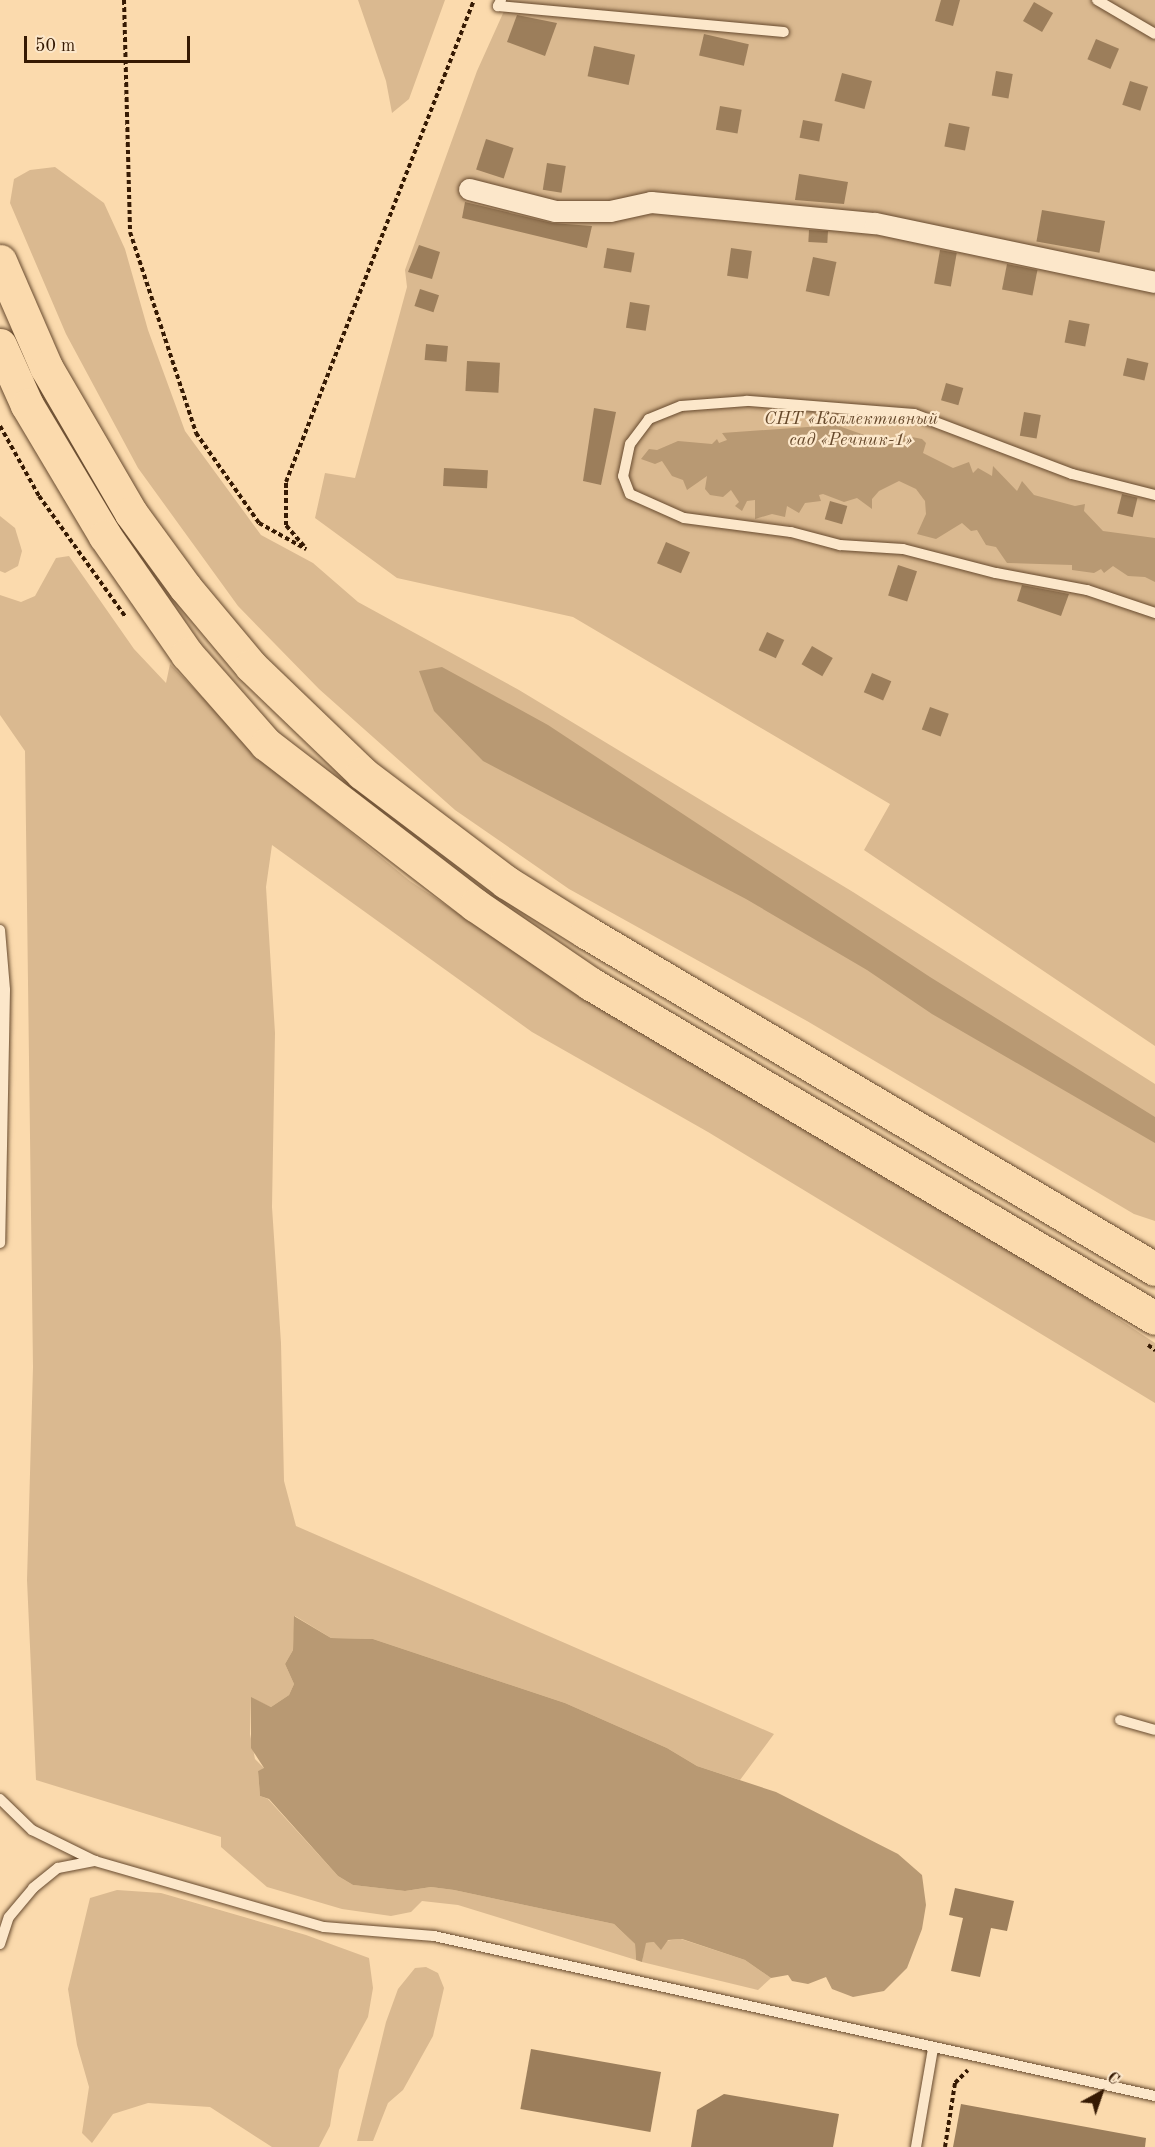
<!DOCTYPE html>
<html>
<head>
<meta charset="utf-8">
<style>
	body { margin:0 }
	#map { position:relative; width:1155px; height:2147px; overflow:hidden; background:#fbdaad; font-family:"Old Standard TT",serif }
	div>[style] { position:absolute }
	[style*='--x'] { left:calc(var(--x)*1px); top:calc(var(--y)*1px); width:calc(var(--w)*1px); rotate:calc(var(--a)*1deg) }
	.green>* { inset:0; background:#dab990 }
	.water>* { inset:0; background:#b89973 }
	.building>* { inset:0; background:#9c7e5b; transform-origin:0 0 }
	.path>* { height:4px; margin-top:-2px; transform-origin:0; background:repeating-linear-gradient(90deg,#361a03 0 4.5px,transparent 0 7.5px) }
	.roads { filter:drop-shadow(0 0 2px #674a2e) drop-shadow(0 0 2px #674a2e) }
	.service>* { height:10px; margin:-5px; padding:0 5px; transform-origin:5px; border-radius:5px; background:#fce7ca }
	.minor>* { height:21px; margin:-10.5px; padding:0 10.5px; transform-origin:10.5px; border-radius:10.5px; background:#fce7ca }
	.primary>* { height:33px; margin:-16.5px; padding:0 16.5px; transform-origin:16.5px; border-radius:16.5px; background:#fbdaad }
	span { translate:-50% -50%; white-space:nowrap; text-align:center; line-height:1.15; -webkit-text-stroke:4.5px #fce7ca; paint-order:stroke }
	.park-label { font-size:18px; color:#674a2d; font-style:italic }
	.north { position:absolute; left:1071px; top:2063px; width:60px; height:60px; -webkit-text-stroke:4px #fce7ca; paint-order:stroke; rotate:40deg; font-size:16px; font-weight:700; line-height:24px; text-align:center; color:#361a03 }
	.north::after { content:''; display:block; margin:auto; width:21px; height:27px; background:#361a03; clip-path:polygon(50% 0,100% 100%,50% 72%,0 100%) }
	.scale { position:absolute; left:24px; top:36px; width:166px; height:27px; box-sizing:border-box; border:3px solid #361a03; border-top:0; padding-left:8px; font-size:18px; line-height:21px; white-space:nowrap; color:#361a03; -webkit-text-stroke:4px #fce7ca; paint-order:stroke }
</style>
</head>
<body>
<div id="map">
	<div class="green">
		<div style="clip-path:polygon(358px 0,445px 0,409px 99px,392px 113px,386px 81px)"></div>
		<div style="clip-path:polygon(509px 0,1155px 0,1155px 1046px,864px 850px,890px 804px,573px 617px,397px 578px,315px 518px,325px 473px,355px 478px,407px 287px,405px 270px,477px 71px)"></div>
		<div style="clip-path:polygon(55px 167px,104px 203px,125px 249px,148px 330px,185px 431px,261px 535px,313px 563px,358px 602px,519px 690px,853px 892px,1155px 1084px,1155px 1221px,1134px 1214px,807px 1021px,569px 889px,455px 810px,319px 689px,238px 606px,138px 468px,66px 334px,10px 203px,14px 179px,30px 170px)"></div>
		<div style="clip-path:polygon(0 516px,15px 528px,22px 551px,18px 566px,5px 573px,0 571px)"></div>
		<div style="clip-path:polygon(69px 556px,134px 649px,166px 683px,170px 664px,272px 768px,410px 881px,477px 926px,957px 1212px,1155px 1343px,1155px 1403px,708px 1132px,532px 1032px,272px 845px,266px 887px,275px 1033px,272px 1207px,281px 1343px,284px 1481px,296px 1526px,774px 1734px,740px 1780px,697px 1766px,667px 1748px,565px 1703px,373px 1639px,331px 1638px,295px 1616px,293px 1650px,285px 1664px,294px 1684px,289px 1695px,271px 1707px,251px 1698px,250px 1734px,255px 1759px,265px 1769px,258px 1771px,260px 1796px,268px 1799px,338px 1876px,353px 1885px,405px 1891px,431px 1887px,454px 1890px,614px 1924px,635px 1944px,636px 1960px,458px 1905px,422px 1901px,411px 1912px,391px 1916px,342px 1909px,267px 1887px,221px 1847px,221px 1837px,36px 1780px,27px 1580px,33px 1367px,25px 751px,0 715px,0 595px,21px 602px,35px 596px,56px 558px)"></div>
		<div style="clip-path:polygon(117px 1890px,161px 1893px,306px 1935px,369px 1958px,373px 1988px,368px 2017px,339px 2070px,330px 2126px,319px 2147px,272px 2147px,210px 2107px,148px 2103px,113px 2114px,92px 2143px,82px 2133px,89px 2087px,77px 2045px,68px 1989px,90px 1898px)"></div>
		<div style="clip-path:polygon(681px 1939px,745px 1960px,771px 1978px,758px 1990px,642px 1962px,645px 1943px)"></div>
		<div style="clip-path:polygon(426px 1967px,438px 1973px,444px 1988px,433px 2036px,403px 2090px,388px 2103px,373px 2141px,357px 2141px,386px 2022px,398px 1989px,415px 1968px)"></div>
	</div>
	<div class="water">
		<div style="clip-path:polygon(836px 425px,887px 443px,902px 435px,922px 439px,926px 443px,923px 453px,953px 468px,969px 462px,973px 473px,978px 468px,992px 476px,993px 466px,1017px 491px,1022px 481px,1034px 495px,1075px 506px,1085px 504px,1084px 511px,1103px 531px,1155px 538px,1155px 582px,1145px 577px,1128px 576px,1113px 566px,1104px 573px,1101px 569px,1094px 573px,1072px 570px,1072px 565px,1007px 563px,996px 547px,986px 545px,977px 530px,971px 531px,962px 523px,936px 539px,917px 534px,926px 514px,925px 501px,916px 489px,899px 481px,879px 491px,872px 499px,872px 509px,857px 498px,844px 502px,823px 494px,819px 495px,821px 501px,805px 503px,799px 513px,787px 506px,785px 517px,772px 514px,755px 519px,755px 500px,747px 501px,742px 511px,735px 506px,739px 502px,731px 490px,723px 497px,710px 495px,705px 489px,707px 476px,687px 490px,683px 480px,672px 476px,662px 461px,655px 464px,641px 459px,649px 449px,657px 450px,678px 441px,712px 444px,717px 439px,719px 443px,727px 440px,722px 433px)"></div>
		<div style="clip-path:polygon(442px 667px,548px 725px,930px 977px,1155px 1117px,1155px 1143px,932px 1014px,867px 970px,746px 899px,483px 761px,434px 711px,419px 671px)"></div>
		<div style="clip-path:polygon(294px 1616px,331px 1638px,373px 1639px,565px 1703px,667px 1748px,697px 1766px,776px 1792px,898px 1854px,922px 1875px,926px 1905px,922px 1929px,907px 1968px,884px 1991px,853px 1997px,832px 1989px,826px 1977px,808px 1984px,792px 1981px,788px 1975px,771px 1978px,745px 1960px,682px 1939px,668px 1940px,661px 1950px,654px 1942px,646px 1943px,642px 1962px,636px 1960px,635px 1944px,614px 1924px,454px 1890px,431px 1887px,405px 1891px,353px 1885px,338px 1876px,269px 1799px,260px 1796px,258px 1771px,264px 1768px,251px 1748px,251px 1697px,271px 1707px,289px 1695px,294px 1684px,285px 1664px,293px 1650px)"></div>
	</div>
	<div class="building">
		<div style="clip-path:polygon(941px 0,960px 0,953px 26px,935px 21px)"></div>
		<div style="left:1034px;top:2px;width:22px;height:22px;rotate:30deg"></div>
		<div style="clip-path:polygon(517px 15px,557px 23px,545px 56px,507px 42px)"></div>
		<div style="left:704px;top:34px;width:46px;height:22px;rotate:13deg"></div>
		<div style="left:1096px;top:39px;width:25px;height:22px;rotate:23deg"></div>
		<div style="left:594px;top:46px;width:42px;height:31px;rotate:12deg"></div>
		<div style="left:996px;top:71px;width:17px;height:25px;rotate:10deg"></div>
		<div style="left:842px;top:73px;width:31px;height:29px;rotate:15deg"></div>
		<div style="left:1130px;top:81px;width:19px;height:25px;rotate:18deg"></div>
		<div style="left:720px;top:106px;width:22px;height:24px;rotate:10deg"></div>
		<div style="left:803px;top:120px;width:20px;height:18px;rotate:11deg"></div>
		<div style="left:949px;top:123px;width:21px;height:24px;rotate:11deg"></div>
		<div style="left:486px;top:139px;width:29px;height:32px;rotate:18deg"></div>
		<div style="left:547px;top:163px;width:19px;height:27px;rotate:9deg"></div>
		<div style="clip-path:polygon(799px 174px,848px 182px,844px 204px,795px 200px)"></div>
		<div style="clip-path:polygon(465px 202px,552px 223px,592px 226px,587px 248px,462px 218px)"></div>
		<div style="left:1042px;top:210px;width:64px;height:32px;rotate:10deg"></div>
		<div style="left:809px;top:230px;width:19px;height:12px;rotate:3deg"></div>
		<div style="clip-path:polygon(419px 245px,440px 252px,432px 279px,408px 272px)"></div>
		<div style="left:607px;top:248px;width:28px;height:20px;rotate:10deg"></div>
		<div style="left:731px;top:248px;width:21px;height:28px;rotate:8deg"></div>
		<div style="left:940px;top:250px;width:17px;height:34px;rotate:10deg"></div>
		<div style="left:813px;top:257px;width:24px;height:35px;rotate:12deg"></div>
		<div style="left:1007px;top:264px;width:31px;height:26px;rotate:11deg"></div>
		<div style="left:420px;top:289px;width:20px;height:18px;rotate:18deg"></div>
		<div style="left:630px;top:302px;width:20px;height:26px;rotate:9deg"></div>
		<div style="left:1069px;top:320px;width:21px;height:23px;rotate:11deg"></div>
		<div style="left:426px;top:344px;width:22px;height:16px;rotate:5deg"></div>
		<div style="left:1127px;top:358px;width:22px;height:18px;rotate:13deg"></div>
		<div style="left:467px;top:361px;width:33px;height:30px;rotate:3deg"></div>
		<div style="left:946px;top:383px;width:18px;height:18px;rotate:16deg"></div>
		<div style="clip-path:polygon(594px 408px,616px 412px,601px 485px,583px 481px)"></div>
		<div style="left:1024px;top:412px;width:17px;height:24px;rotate:10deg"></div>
		<div style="left:444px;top:468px;width:44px;height:18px;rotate:3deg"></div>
		<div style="left:1122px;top:494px;width:16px;height:20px;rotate:14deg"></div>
		<div style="left:830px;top:501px;width:18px;height:19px;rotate:16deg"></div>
		<div style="left:666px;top:542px;width:26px;height:23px;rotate:23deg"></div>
		<div style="left:898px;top:565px;width:20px;height:32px;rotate:18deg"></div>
		<div style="clip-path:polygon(1022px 585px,1069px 594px,1061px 616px,1017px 601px)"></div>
		<div style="left:767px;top:632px;width:19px;height:20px;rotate:25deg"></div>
		<div style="left:812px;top:646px;width:24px;height:21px;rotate:30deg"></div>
		<div style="left:872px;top:673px;width:21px;height:21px;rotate:23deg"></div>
		<div style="left:930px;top:707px;width:20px;height:24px;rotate:20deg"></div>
		<div style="clip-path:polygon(955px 1888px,1014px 1901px,1007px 1931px,991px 1928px,980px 1977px,951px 1971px,963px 1918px,949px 1915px)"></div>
		<div style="left:531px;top:2049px;width:132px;height:61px;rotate:10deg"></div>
		<div style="clip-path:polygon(724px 2094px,839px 2114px,833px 2147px,691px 2147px,697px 2110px)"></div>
		<div style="clip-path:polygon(961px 2104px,1146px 2138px,1145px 2147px,953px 2147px)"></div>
	</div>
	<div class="path">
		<div style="--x:124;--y:0;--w:232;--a:88.5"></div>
		<div style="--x:130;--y:232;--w:212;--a:71.8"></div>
		<div style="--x:196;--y:433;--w:110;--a:55"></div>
		<div style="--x:259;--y:523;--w:54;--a:29"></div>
		<div style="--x:0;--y:426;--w:80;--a:60.9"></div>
		<div style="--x:39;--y:496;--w:148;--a:54.4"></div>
		<div style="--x:304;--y:546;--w:28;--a:-131"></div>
		<div style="--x:286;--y:525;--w:43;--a:-90"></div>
		<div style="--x:286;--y:482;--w:517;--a:-68.69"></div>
		<div style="--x:1148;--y:1345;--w:9;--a:36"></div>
		<div style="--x:945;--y:2147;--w:65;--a:-81.1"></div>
		<div style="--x:955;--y:2083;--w:18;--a:-45"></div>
	</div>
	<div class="roads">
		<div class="service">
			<div style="--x:501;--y:0;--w:7;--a:117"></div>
			<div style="--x:498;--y:6;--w:287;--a:5.2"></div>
			<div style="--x:1097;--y:0;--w:67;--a:30.4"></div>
			<div style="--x:1155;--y:495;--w:86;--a:-165.8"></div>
			<div style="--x:1072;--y:474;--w:169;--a:-159.2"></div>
			<div style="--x:914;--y:414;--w:168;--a:-175.5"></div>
			<div style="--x:747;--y:401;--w:66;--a:175.7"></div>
			<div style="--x:681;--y:406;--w:35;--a:158"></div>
			<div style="--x:649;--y:419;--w:31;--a:127"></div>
			<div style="--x:630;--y:444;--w:33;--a:102"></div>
			<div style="--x:623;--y:476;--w:19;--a:69"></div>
			<div style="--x:630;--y:494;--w:59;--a:24"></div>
			<div style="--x:684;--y:518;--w:108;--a:7.5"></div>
			<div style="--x:791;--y:532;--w:51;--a:14.9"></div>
			<div style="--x:840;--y:545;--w:63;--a:3.6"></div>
			<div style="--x:903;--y:549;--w:96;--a:14.5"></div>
			<div style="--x:996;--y:573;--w:93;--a:10.6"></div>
			<div style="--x:1087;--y:590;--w:72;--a:18.7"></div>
			<div style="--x:0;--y:930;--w:60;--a:85.2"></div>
			<div style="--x:5;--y:990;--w:253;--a:91.1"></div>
			<div style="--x:1120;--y:1720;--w:36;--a:16"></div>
			<div style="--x:0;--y:1799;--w:45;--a:44.1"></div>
			<div style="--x:32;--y:1830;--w:70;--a:26.2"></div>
			<div style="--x:95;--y:1861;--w:238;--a:16.1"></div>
			<div style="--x:324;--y:1927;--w:110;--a:4.7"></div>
			<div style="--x:434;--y:1936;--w:739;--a:12.51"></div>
			<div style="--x:0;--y:1944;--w:28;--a:-72"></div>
			<div style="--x:9;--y:1917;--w:38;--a:-50"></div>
			<div style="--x:33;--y:1888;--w:32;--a:-39"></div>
			<div style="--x:58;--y:1868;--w:38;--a:-11"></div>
			<div style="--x:916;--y:2147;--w:99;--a:-80.2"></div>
		</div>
		<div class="minor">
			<div style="--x:469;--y:189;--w:89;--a:14.3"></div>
			<div style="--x:555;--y:211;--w:55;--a:0"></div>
			<div style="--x:610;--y:211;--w:42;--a:-12.4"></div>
			<div style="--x:651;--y:202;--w:225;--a:5.4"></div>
			<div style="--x:875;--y:223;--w:286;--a:11.9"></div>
		</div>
		<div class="primary">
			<div style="--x:0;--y:261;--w:116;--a:66.5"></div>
			<div style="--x:46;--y:367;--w:169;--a:59.8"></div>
			<div style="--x:131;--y:513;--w:92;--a:53.9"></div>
			<div style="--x:185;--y:587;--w:103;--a:50.1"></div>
			<div style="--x:251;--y:666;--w:154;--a:43.9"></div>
			<div style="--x:362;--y:773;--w:181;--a:37.1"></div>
			<div style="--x:506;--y:882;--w:94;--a:32"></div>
			<div style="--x:586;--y:932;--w:661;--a:30.64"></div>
			<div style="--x:0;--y:345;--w:66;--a:65.8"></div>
			<div style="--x:27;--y:405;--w:152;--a:59.2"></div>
			<div style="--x:105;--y:536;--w:144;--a:55.2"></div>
			<div style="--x:187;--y:654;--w:120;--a:48.7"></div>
			<div style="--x:266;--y:744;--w:264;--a:37.6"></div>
			<div style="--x:475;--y:905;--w:140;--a:34.3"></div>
			<div style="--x:591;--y:984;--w:655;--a:30.63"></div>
		</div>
	</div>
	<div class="park-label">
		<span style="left:851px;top:430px">СНТ «Коллективный<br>сад «Речник-1»</span>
	</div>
	<div class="north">С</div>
	<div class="scale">50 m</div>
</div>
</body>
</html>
